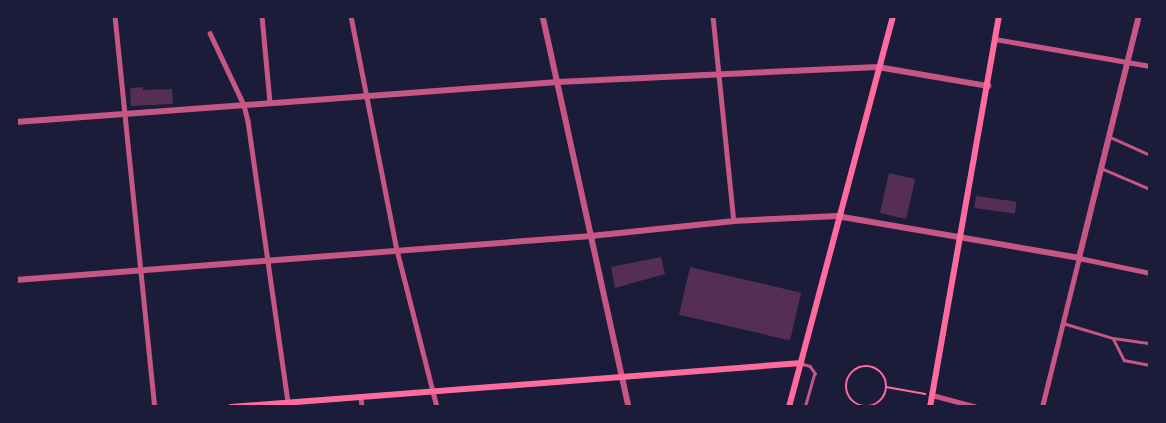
<!DOCTYPE html>
<html>
<head>
<meta charset="utf-8">
<style>
	body { margin:0 }
	#map { position:relative; width:1166px; height:423px; overflow:hidden; background:#1b1b3a; font-family:"Archivo Narrow",sans-serif }
	div>[style] { position:absolute }
	[style*='--x'] { left:calc(var(--x)*1px); top:calc(var(--y)*1px); width:calc(var(--w)*1px); rotate:calc(var(--a)*1deg) }
	.building>* { inset:0; background:#542f53; transform-origin:0 0 }
	.path>* { height:2px; margin:-1px; padding:0 1px; transform-origin:1px; border-radius:1px; background:#ff6b9d }
	.path>.ring { margin:-1px; padding:0; box-sizing:content-box; background:none; border:2px solid #ff6b9d; border-radius:50% }
	.service>* { height:2.5px; margin:-1.25px; padding:0 1.25px; transform-origin:1.25px; border-radius:1.25px; background:#c65784 }
	.minor>* { height:4.5px; margin:-2.25px; padding:0 2.25px; transform-origin:2.25px; border-radius:2.25px; background:#c65784 }
	.tertiary>* { height:5.5px; margin:-2.75px; padding:0 2.75px; transform-origin:2.75px; border-radius:2.75px; background:#c65784 }
	.secondary>* { height:6px; margin:-3px; padding:0 3px; transform-origin:3px; border-radius:3px; background:#ff6b9d }
	span { translate:-50% -50%; white-space:nowrap; text-align:center; line-height:1.15; -webkit-text-stroke:4px #1b1b3a; paint-order:stroke }
	.frame { position:absolute; inset:0; border:18px solid #1b1b3a; pointer-events:none }
</style>
</head>
<body>
<div id="map">
	<div class="building">
		<div style="clip-path:polygon(143px 87px,143px 90px,172px 89px,173px 104px,131px 106px,130px 88px)"></div>
		<div style="left:889px;top:173px;width:27px;height:41px;rotate:13deg"></div>
		<div style="left:976px;top:196px;width:41px;height:12px;rotate:8deg"></div>
		<div style="clip-path:polygon(661px 257px,665px 274px,615px 288px,611px 267px)"></div>
		<div style="left:690px;top:267px;width:114px;height:49px;rotate:13deg"></div>
	</div>
	<div class="path">
		<div class="ring" style="left:846px;top:366px;width:38px;height:38px"></div>
		<div style="--x:886;--y:387;--w:40;--a:10"></div>
	</div>
	<div class="service">
		<div style="--x:1110;--y:137;--w:44;--a:24.2"></div>
		<div style="--x:1103;--y:169;--w:51;--a:23.1"></div>
		<div style="--x:1063;--y:323;--w:52;--a:16.7"></div>
		<div style="--x:1113;--y:338;--w:37;--a:8"></div>
		<div style="--x:1113;--y:338;--w:25;--a:63"></div>
		<div style="--x:1124;--y:360;--w:26;--a:11"></div>
		<div style="--x:803;--y:364;--w:7;--a:16"></div>
		<div style="--x:810;--y:366;--w:9;--a:54"></div>
		<div style="--x:815;--y:373;--w:35;--a:106"></div>
	</div>
	<div class="minor">
		<div style="--x:115;--y:16;--w:393;--a:84.2"></div>
		<div style="--x:262;--y:16;--w:86;--a:84.7"></div>
		<div style="--x:351;--y:16;--w:238;--a:78.9"></div>
		<div style="--x:397;--y:250;--w:162;--a:75.7"></div>
		<div style="--x:713;--y:16;--w:206;--a:84.2"></div>
		<div style="--x:210;--y:33;--w:80;--a:64.7"></div>
		<div style="--x:244;--y:105;--w:16;--a:76"></div>
		<div style="--x:248;--y:121;--w:285;--a:81.9"></div>
		<div style="--x:995;--y:39;--w:157;--a:9.9"></div>
		<div style="--x:932;--y:395;--w:47;--a:14.9"></div>
		<div style="--x:361;--y:396;--w:11;--a:85"></div>
		<div style="--x:1042;--y:407;--w:154;--a:-76.1"></div>
		<div style="--x:1079;--y:258;--w:73;--a:11.9"></div>
	</div>
	<div class="tertiary">
		<div style="--x:543;--y:16;--w:400;--a:77.6"></div>
		<div style="--x:16;--y:122;--w:543;--a:-4.22"></div>
		<div style="--x:558;--y:82;--w:320;--a:-2.7"></div>
		<div style="--x:878;--y:67;--w:112;--a:9.8"></div>
		<div style="--x:16;--y:280;--w:577;--a:-4.38"></div>
		<div style="--x:591;--y:236;--w:144;--a:-6"></div>
		<div style="--x:734;--y:221;--w:103;--a:-2.8"></div>
		<div style="--x:837;--y:216;--w:246;--a:9.8"></div>
		<div style="--x:1079;--y:258;--w:249;--a:-76.1"></div>
	</div>
	<div class="secondary">
		<div style="--x:231;--y:407;--w:572;--a:-4.41"></div>
		<div style="--x:789;--y:407;--w:405;--a:-75.1"></div>
		<div style="--x:930;--y:407;--w:397;--a:-80"></div>
	</div>
	<div class="frame"></div>
</div>
</body>
</html>
